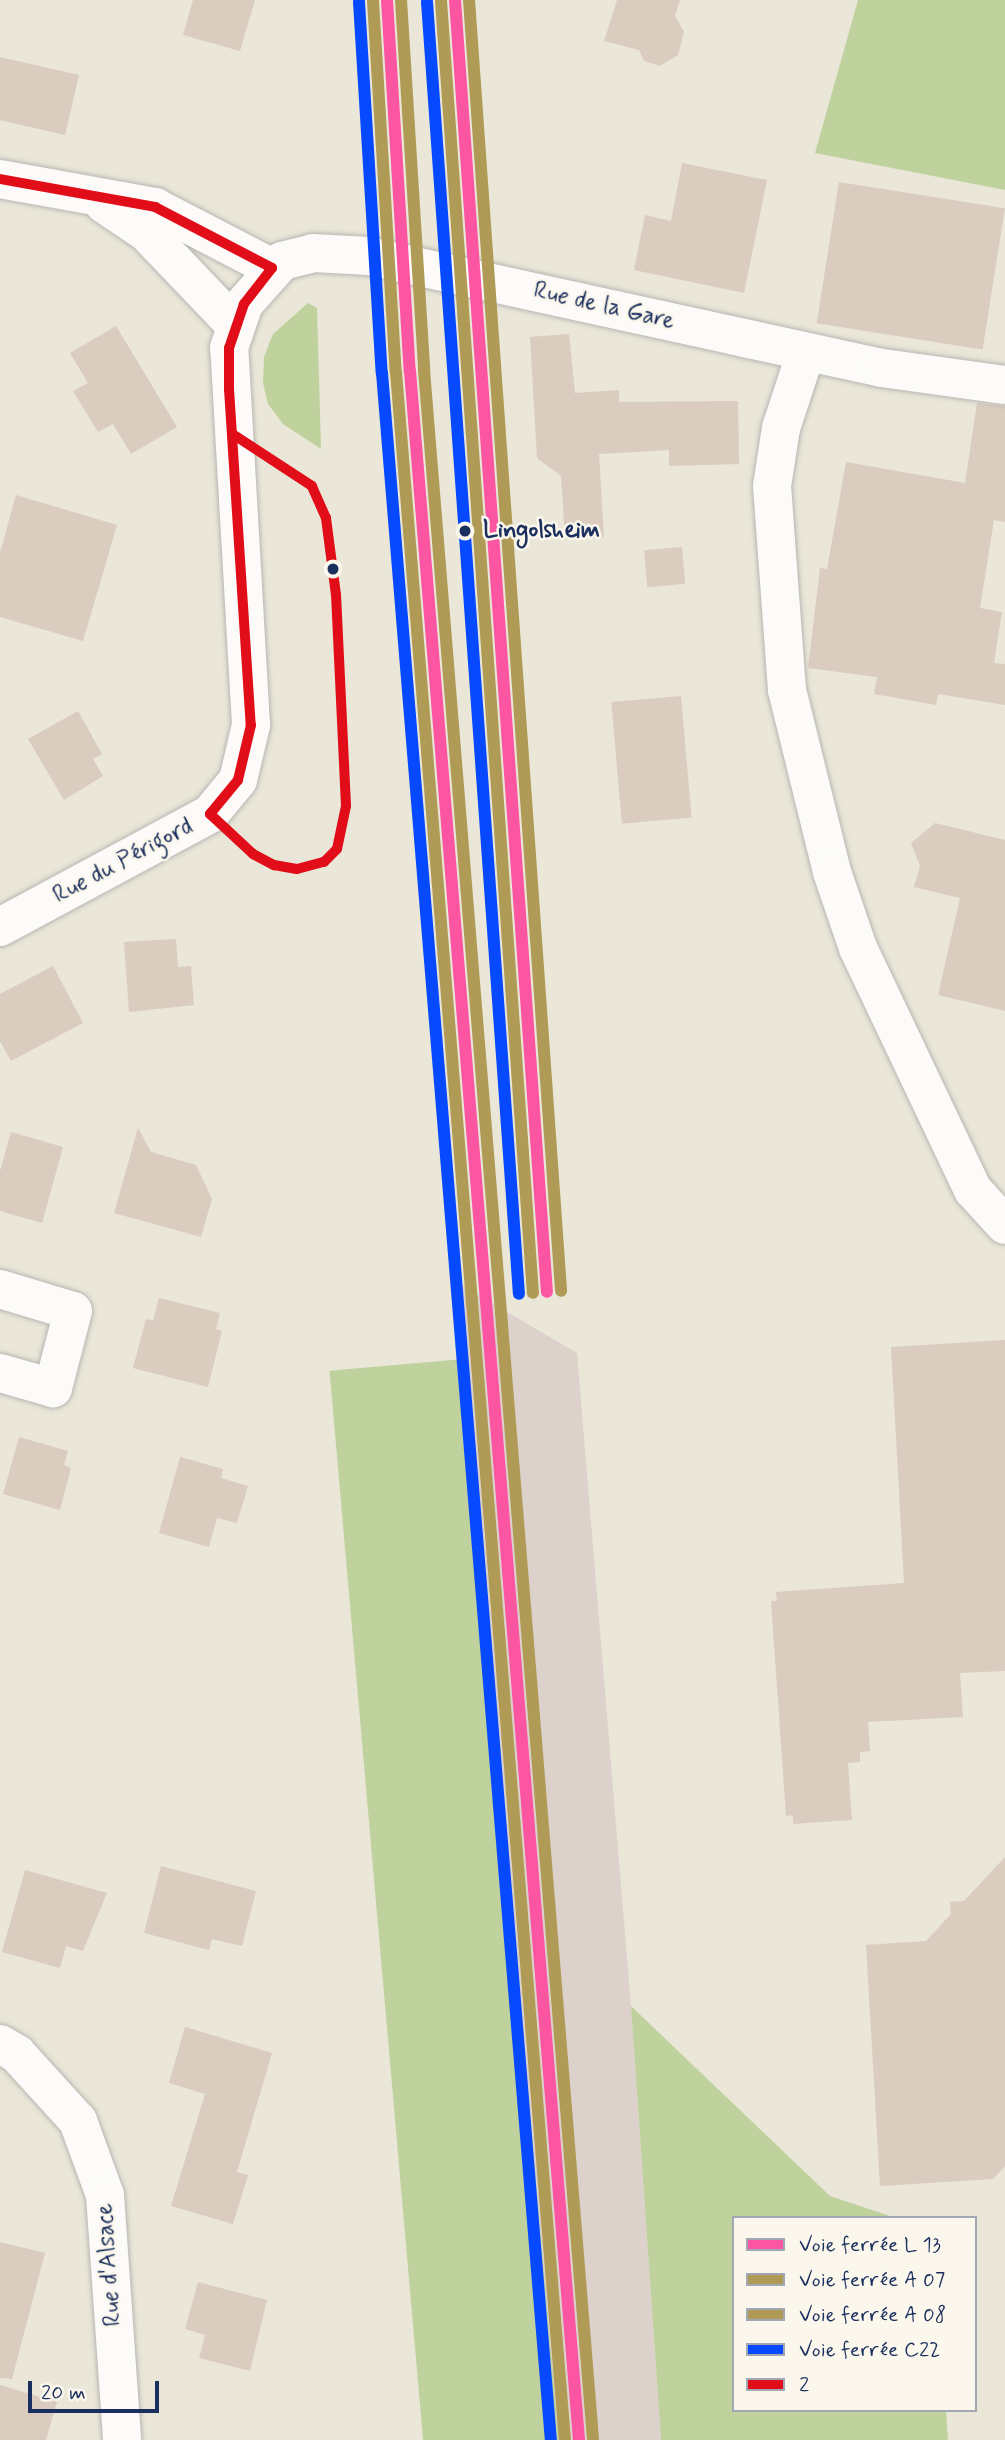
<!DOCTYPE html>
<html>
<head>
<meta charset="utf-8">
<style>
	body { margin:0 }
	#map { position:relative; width:1005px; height:2440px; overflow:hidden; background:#eae6d8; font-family:Mynerve,sans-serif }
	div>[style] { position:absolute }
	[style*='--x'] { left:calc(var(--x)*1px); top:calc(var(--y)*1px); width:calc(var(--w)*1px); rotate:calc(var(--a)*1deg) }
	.industrial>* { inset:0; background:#ddd1cb }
	.green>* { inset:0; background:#bfd29d; transform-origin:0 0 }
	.building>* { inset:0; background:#daccbe; transform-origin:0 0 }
	.roads { filter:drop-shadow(0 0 2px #b6b6b2) drop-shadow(0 0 2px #b6b6b2) }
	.street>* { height:38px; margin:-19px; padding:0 19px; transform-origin:19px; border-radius:19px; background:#fcfbf9 }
	.bus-1>* { height:10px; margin:-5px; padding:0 5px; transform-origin:5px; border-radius:5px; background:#e10d19 }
	.rail-1>* { height:12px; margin:-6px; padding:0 6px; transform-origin:6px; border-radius:6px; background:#fc55a2 }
	.rail-2>* { height:12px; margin:-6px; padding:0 6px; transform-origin:6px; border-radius:6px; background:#af9a56 }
	.rail-3>* { height:12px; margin:-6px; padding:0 6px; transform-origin:6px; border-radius:6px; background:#af9a56 }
	.rail-4>* { height:12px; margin:-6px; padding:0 6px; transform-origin:6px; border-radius:6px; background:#0749ff }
	.dots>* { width:19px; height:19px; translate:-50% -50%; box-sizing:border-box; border:4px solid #fbf7ec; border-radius:50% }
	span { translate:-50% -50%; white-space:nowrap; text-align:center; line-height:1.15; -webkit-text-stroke:5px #fbf7ec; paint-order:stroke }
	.street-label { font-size:24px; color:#1b2f5e }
	.stop-label { font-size:24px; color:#1b2f5e; font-weight:700 }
	.left { translate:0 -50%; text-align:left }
	.legend { position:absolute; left:732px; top:2216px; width:245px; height:196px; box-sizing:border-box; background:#fbf7ec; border:2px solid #a1a7b3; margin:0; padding:9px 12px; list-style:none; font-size:21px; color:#1b2f5e }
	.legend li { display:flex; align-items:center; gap:14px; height:35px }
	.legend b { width:35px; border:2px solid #a1a7b3 }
	.scale { position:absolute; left:28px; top:2381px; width:131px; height:32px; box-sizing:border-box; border:4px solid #1b2f5e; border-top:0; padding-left:9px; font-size:21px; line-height:24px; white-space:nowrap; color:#1b2f5e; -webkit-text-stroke:5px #fbf7ec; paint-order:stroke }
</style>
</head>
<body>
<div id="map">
	<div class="industrial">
		<div style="clip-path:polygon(458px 1283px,577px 1353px,631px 2006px,661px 2440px,552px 2440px)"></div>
	</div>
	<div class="green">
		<div style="clip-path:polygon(858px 0,1005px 0,1005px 190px,815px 153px)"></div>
		<div style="clip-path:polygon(308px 303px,317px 308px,321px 449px,283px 424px,268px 404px,263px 383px,264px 357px,273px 334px)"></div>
		<div style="left:464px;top:1359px;width:1085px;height:135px;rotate:85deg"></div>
		<div style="clip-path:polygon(631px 2006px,830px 2196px,896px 2218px,734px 2218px,734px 2410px,946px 2410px,948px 2440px,661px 2440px)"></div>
	</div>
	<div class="building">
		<div style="clip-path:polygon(193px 0,255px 0,240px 51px,183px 35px)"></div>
		<div style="clip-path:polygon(617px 0,680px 0,675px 16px,684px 32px,678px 55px,660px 66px,644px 61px,639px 50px,604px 41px)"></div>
		<div style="clip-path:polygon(0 57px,79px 75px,65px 135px,0 120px)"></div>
		<div style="clip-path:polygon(682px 163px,767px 180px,744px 293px,634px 270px,645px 215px,671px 221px)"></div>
		<div style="left:839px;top:182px;width:168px;height:143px;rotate:9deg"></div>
		<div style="clip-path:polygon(116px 326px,177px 427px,131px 454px,113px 424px,98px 432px,73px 391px,88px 383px,70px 353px)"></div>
		<div style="clip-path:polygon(569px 334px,575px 393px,619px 390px,619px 402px,738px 401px,739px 464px,669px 466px,669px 450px,599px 454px,604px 537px,565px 539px,561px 476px,537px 458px,530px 337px)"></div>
		<div style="clip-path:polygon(977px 403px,1005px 406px,1005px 522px,994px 520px,980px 608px,1002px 612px,994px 663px,1005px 664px,1005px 705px,938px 694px,936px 705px,874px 694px,877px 677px,808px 668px,820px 568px,827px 569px,846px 462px,965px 483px)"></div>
		<div style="clip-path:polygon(16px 495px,117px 525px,83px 641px,0 617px,0 553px)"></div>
		<div style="left:682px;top:547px;width:37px;height:38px;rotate:85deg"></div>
		<div style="left:681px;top:696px;width:122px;height:70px;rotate:85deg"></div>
		<div style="clip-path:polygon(78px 711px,102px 754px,93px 759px,103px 776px,64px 800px,28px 739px)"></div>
		<div style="clip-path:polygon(935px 823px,1005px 840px,1005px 1011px,938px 995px,960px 898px,914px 887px,920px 866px,911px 843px)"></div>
		<div style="clip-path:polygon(176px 939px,178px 967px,191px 966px,194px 1005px,129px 1012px,124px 942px)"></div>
		<div style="clip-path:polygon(53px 966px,83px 1023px,11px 1061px,0 1041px,0 994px)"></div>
		<div style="clip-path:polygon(138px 1128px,151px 1152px,196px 1165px,212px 1199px,201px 1237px,114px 1213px)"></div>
		<div style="clip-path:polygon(11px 1132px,63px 1147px,42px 1223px,0 1211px,0 1171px)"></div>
		<div style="clip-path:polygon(159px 1298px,220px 1313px,216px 1329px,222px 1331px,208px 1387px,133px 1368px,146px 1319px,153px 1321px)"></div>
		<div style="clip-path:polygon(1005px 1340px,1005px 1671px,960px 1673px,963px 1717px,868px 1722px,870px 1751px,860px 1752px,860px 1762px,848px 1763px,852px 1820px,793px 1824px,793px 1815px,786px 1816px,771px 1601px,777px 1601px,776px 1592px,904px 1583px,891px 1347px)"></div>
		<div style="clip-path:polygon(19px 1437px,68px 1451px,64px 1465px,71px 1468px,60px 1510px,3px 1494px)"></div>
		<div style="clip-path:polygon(180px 1457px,223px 1469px,221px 1478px,248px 1486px,237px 1523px,217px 1518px,209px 1547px,159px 1533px)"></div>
		<div style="clip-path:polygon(1005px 1857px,1005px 2166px,993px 2179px,880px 2186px,866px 1945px,926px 1941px,951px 1914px,950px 1902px,964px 1901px)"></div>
		<div style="clip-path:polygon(161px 1866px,256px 1891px,242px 1946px,212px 1939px,209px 1950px,144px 1933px)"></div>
		<div style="clip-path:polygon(25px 1870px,107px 1893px,83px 1951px,66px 1946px,60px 1968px,2px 1952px)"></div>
		<div style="clip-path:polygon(185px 2027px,272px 2053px,237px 2172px,248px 2175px,233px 2224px,171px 2206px,205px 2094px,169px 2083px)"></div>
		<div style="clip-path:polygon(0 2242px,45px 2253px,12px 2379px,0 2378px)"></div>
		<div style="clip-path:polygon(198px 2282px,267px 2300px,250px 2371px,199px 2358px,205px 2335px,185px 2329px)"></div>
		<div style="clip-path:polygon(0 2385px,57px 2402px,46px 2440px,0 2440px)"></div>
	</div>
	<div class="roads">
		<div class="street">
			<div style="--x:0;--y:179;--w:158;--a:10.2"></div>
			<div style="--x:155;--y:207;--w:132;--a:27.5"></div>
			<div style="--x:104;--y:204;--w:52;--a:34"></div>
			<div style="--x:147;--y:233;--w:127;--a:46.3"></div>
			<div style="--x:806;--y:352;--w:80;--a:108.2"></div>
			<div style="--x:781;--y:428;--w:59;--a:98.8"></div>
			<div style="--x:772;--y:486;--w:205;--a:85.8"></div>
			<div style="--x:787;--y:690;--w:187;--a:76.1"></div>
			<div style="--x:832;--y:872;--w:80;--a:71.1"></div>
			<div style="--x:858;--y:948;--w:268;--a:64.6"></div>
			<div style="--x:973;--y:1190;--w:47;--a:47.6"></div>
			<div style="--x:0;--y:927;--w:238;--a:-28.3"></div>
			<div style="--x:210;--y:814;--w:44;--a:-50.5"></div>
			<div style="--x:238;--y:780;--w:57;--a:-76.7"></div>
			<div style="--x:251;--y:725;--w:378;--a:-93.3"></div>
			<div style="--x:229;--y:348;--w:46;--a:-71.2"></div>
			<div style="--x:244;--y:304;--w:57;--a:-48.5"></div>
			<div style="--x:282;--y:261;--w:32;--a:-14"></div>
			<div style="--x:313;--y:253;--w:56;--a:3.1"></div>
			<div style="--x:369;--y:256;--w:525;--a:12.32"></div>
			<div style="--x:882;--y:368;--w:124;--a:7.9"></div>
			<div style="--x:0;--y:1289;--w:76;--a:16.8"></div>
			<div style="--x:73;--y:1311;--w:80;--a:104.6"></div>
			<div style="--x:53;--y:1388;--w:55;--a:-164.2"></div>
			<div style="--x:0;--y:2044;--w:20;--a:30"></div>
			<div style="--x:17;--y:2054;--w:91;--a:47.7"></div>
			<div style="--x:78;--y:2121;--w:79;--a:70"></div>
			<div style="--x:105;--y:2195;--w:246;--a:86"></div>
		</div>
	</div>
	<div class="bus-1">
		<div style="--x:0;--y:179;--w:158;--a:10.2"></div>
		<div style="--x:155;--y:207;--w:132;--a:27.5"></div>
		<div style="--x:272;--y:268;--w:46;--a:127.9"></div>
		<div style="--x:244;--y:304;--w:46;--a:108.8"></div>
		<div style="--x:229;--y:348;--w:41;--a:90"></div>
		<div style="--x:229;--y:389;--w:337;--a:86.3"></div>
		<div style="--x:251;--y:725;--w:57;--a:103.3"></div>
		<div style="--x:238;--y:780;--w:44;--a:129.5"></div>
		<div style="--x:210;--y:814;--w:59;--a:42.9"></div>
		<div style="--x:253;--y:854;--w:24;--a:28"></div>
		<div style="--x:274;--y:865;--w:23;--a:10"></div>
		<div style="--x:297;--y:869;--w:28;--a:-15"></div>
		<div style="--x:324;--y:862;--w:18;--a:-45"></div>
		<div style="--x:337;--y:849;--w:44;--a:-78.2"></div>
		<div style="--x:346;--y:806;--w:211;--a:-92.7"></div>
		<div style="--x:336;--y:595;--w:78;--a:-97.4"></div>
		<div style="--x:326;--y:518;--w:35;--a:-114"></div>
		<div style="--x:312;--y:486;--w:93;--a:-146.8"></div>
	</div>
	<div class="rail-1">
		<div style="--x:387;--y:0;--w:372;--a:86.5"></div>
		<div style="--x:410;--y:371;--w:2076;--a:85.33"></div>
		<div style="--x:455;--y:0;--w:1295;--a:85.93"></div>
	</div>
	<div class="rail-2">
		<div style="--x:373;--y:1;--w:372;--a:86.5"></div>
		<div style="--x:396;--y:372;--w:2075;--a:85.33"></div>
		<div style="--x:441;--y:1;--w:1295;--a:85.93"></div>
	</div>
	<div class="rail-3">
		<div style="--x:401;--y:0;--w:371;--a:86.4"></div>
		<div style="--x:424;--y:370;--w:2076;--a:85.33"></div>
		<div style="--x:469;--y:0;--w:1294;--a:85.92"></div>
	</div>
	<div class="rail-4">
		<div style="--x:359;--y:2;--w:372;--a:86.5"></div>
		<div style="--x:382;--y:373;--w:2074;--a:85.33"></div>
		<div style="--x:427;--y:2;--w:1295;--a:85.93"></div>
	</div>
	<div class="dots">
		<div style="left:465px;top:531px;background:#1b2f5e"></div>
		<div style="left:333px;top:569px;background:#1b2f5e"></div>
	</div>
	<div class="street-label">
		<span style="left:604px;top:306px;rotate:13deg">Rue de la Gare</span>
		<span style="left:123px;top:861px;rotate:-28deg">Rue du Périgord</span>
		<span style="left:109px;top:2265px;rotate:-94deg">Rue d'Alsace</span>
	</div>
	<div class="stop-label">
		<span class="left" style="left:483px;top:531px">Lingolsheim</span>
	</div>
	<ul class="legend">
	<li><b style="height:9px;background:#fc55a2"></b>Voie ferrée L 13</li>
	<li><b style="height:9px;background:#af9a56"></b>Voie ferrée A 07</li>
	<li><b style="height:9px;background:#af9a56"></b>Voie ferrée A 08</li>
	<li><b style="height:9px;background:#0749ff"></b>Voie ferrée C22</li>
	<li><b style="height:9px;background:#e10d19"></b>2</li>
	</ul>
	<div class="scale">20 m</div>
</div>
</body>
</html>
